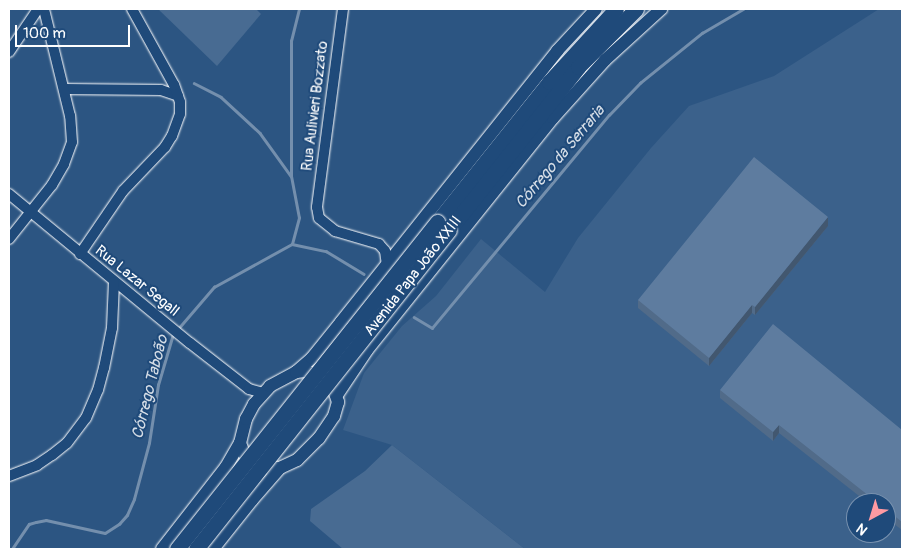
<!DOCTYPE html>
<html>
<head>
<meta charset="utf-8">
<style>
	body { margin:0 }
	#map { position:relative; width:911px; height:558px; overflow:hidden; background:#2c5582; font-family:Pangolin,sans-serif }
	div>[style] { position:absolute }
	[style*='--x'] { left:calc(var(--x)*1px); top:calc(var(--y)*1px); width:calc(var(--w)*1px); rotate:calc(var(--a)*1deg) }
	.built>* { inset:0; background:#3b618b }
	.green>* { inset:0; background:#486b92 }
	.stream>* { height:2.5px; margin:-1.25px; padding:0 1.25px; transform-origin:1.25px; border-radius:1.25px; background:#748fad }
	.roads { filter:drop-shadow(0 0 1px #fff) drop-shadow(0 0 1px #fff) }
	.minor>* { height:10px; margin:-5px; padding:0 5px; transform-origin:5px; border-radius:5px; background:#1f4a7a }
	.major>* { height:12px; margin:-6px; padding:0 6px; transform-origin:6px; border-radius:6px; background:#1f4a7a }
	.highway>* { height:15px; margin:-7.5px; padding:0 7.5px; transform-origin:7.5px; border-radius:7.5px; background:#1f4a7a }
	.bridges { filter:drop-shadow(0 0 1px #fff) drop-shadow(0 0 1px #fff) }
	.highway-bridge>* { height:15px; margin:-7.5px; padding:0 7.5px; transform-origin:7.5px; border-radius:7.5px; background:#1f4a7a }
	.wall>* { inset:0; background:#516b89 }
	.shaded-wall>* { inset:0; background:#42576f }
	.building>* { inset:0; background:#5e7c9f }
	span { translate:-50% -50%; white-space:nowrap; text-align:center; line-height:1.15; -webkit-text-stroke:4px #1f4a7a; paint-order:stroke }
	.street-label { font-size:15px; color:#fff }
	.water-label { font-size:16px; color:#d5dde6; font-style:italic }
	.frame { position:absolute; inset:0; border:10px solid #fff; pointer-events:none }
	.north { position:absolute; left:846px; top:493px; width:50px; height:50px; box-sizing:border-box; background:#1f4a7a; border:1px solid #7992af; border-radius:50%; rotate:219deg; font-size:14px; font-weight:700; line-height:20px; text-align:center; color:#fff }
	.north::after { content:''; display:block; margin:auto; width:18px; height:22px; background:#ff9aa2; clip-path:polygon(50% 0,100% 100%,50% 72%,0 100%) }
	.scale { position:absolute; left:15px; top:25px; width:115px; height:22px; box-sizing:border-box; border:2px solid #fff; border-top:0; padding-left:6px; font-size:15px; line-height:18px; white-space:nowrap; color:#fff; -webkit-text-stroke:4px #1f4a7a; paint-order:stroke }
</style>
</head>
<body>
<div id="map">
	<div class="built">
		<div style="clip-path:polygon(evenodd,879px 9px,902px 9px,902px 549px,525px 549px,392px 445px,343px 430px,364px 373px,402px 326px,436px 296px,481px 239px,545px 292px,578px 238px,651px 148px,689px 106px,774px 76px,879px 9px,856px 503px,886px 503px,886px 533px,856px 533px,856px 503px)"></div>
	</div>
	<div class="green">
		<div style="clip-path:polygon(158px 9px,256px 9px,261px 14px,217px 66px)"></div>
		<div style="clip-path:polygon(392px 445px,525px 549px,343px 549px,310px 521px,311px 509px,365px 471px)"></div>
	</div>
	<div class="stream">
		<div style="--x:194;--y:83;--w:30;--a:27"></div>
		<div style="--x:221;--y:97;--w:53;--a:42.7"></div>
		<div style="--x:260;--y:133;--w:53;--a:54.2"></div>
		<div style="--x:292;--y:244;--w:35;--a:12"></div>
		<div style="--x:326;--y:251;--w:44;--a:31.2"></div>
		<div style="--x:414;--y:317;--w:21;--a:31"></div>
		<div style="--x:432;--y:328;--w:277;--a:-50.3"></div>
		<div style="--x:609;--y:115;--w:45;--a:-45.9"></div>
		<div style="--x:640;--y:83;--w:80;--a:-38.9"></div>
		<div style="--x:702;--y:33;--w:48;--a:-30.3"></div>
		<div style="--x:177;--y:330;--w:57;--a:-49.3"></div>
		<div style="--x:214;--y:287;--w:89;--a:-28.9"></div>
		<div style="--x:292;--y:244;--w:27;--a:-75"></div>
		<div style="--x:299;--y:218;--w:43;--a:-100.8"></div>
		<div style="--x:291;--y:176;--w:135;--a:-90"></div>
		<div style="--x:291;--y:41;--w:33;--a:-76"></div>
		<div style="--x:12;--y:549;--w:30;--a:-56"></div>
		<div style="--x:29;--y:524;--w:7;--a:-16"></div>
		<div style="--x:36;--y:522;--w:10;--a:-11"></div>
		<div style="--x:46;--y:520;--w:60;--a:12.4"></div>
		<div style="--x:105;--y:533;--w:17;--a:-33"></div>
		<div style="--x:119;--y:524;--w:12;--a:-48"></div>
		<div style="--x:127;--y:515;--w:17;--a:-66"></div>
		<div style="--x:134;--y:499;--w:58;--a:-75"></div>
		<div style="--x:149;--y:443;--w:59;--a:-81.2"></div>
		<div style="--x:158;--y:385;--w:53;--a:-73.6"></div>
	</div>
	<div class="roads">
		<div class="minor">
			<div style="--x:343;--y:9;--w:200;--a:97.5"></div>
			<div style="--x:317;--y:207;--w:11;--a:80"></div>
			<div style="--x:319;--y:218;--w:21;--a:39"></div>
			<div style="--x:335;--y:231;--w:46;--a:16.5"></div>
			<div style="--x:379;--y:244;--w:9;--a:49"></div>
			<div style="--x:385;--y:251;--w:15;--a:82"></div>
			<div style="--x:9;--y:52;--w:52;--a:-56"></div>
			<div style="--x:65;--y:89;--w:96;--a:0.6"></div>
			<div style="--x:161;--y:90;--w:18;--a:19"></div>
			<div style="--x:9;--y:194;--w:234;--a:39.5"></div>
			<div style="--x:190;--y:343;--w:75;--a:37.9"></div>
			<div style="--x:249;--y:389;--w:15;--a:16"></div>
			<div style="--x:9;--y:239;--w:69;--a:-51.5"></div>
			<div style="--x:52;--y:185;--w:24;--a:-60"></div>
			<div style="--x:64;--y:164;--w:23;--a:-70"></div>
			<div style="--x:72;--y:142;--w:26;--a:-94"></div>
			<div style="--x:70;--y:116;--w:110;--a:-103.7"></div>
			<div style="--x:80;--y:254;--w:76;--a:-55.7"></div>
			<div style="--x:123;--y:191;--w:61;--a:-46.3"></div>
			<div style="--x:165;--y:147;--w:13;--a:-58"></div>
			<div style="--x:172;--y:136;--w:23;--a:-70"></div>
			<div style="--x:180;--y:114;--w:12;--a:-90"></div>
			<div style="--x:180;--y:102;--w:18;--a:-109"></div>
			<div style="--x:174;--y:85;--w:87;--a:-118.9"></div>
			<div style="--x:9;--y:476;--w:30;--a:-21"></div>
			<div style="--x:37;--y:465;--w:18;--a:-34"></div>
			<div style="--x:52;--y:455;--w:19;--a:-39"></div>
			<div style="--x:67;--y:443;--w:31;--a:-53"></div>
			<div style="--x:86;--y:418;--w:30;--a:-67"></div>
			<div style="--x:98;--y:390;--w:23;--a:-75"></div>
			<div style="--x:104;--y:368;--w:41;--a:-78.7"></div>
			<div style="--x:112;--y:328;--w:46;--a:-87.5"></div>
		</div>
		<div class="major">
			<div style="--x:306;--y:371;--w:21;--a:23"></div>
			<div style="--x:325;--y:379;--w:12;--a:48"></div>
			<div style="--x:333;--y:388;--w:15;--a:70"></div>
			<div style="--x:338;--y:402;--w:15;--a:106"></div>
			<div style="--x:334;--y:416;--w:27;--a:124"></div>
			<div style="--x:319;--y:438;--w:31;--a:135"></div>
			<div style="--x:297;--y:460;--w:19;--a:155"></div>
			<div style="--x:280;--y:468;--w:23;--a:-178"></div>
			<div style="--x:257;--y:467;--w:14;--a:-141"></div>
			<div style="--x:246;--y:458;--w:16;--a:-112"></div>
			<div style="--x:240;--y:443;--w:25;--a:-76"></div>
			<div style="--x:246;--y:419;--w:17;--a:-62"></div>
			<div style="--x:254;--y:404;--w:24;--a:-48"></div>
			<div style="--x:270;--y:386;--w:30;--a:-28"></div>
			<div style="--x:296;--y:372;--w:10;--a:-6"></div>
			<div style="--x:296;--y:372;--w:21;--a:-41"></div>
			<div style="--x:312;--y:358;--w:46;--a:-51.1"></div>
			<div style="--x:341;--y:322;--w:347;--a:-51.4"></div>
			<div style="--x:557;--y:51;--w:57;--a:-47.1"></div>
			<div style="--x:337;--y:395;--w:54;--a:-56.3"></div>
			<div style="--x:367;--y:350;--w:297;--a:-51.3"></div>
			<div style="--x:553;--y:118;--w:78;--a:-48.1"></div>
			<div style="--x:605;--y:60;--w:76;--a:-42.3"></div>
			<div style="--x:162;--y:549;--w:104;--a:-52"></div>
			<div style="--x:226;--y:467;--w:28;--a:-60"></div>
			<div style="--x:213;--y:549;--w:63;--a:-51.5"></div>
			<div style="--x:252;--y:500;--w:43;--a:-48.8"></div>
		</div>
		<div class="highway">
			<div style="--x:437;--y:222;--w:179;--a:-51.3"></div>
			<div style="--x:549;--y:82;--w:99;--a:-47.5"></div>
			<div style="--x:449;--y:230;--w:208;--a:-51.6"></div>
			<div style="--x:578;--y:67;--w:82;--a:-45"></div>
		</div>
	</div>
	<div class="bridges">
		<div class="highway-bridge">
			<div style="--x:177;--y:549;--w:418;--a:-51.5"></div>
			<div style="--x:196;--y:549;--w:407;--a:-51.6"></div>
		</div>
	</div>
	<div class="wall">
		<div style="clip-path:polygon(828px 226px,755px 315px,752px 313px,709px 366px,638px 308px,638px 300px)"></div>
		<div style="clip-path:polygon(720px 390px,902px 430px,902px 530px,886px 518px,886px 503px,868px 503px,779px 433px,773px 441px,720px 398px)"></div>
	</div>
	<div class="shaded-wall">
		<div style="clip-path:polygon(828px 217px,828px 226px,755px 315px,755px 307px)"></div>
		<div style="clip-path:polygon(752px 305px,752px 313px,709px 366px,709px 358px)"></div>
		<div style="clip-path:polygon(779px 425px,779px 433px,773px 441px,773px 432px)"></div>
	</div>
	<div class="building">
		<div style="clip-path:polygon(754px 157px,828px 217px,755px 307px,752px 305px,709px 358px,638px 300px)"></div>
		<div style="clip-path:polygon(773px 324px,902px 430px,902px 522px,886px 509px,886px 503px,878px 503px,779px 425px,773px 432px,720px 390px)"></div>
	</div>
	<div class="street-label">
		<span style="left:315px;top:106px;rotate:-83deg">Rua Aulivieri Bozzato</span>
		<span style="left:413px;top:276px;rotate:-52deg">Avenida Papa João XXIII</span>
		<span style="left:137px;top:281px;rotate:39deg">Rua Lazar Segall</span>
	</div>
	<div class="water-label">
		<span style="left:560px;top:157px;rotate:-50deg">Córrego da Serraria</span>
		<span style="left:150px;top:387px;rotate:-76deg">Córrego Taboão</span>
	</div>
	<div class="frame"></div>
	<div class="north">N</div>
	<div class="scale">100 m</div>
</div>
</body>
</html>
